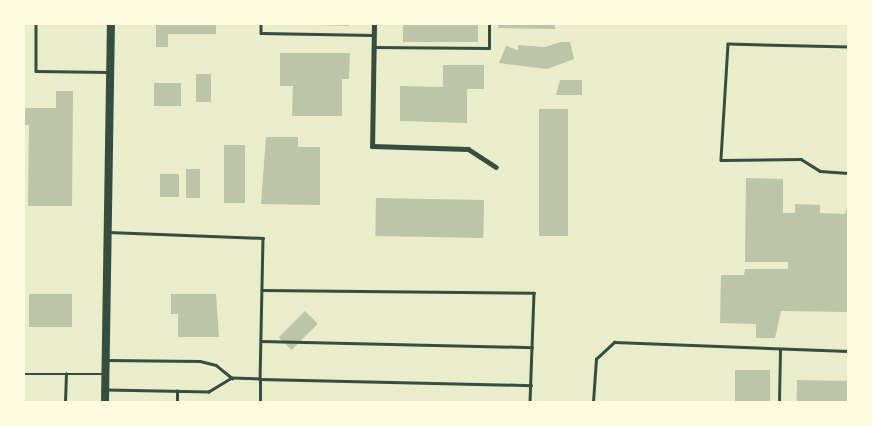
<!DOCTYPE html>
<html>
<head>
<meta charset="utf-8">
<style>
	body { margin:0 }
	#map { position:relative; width:872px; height:426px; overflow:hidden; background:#e9edc9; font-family:"Alegreya Sans",sans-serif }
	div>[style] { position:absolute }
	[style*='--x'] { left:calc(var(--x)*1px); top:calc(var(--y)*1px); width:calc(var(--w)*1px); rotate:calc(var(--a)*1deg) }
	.building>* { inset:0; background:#bcc5a7; transform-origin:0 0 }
	.service>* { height:2.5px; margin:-1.25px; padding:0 1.25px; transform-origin:1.25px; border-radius:1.25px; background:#344e41 }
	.minor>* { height:5px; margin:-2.5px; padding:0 2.5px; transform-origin:2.5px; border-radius:2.5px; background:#344e41 }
	.secondary>* { height:8px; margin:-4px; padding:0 4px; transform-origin:4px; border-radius:4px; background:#344e41 }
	span { translate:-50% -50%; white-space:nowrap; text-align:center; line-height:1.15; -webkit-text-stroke:4.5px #fefae0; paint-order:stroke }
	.frame { position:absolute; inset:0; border:25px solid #fefae0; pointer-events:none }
</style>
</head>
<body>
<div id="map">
	<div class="building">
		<div style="clip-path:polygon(156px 24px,216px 24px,216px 34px,168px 34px,168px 47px,156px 47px)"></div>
		<div style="clip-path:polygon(315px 24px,349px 24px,349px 26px,315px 25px)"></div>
		<div style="left:403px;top:24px;width:75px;height:18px"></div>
		<div style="clip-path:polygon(499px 24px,555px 24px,555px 29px,498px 28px)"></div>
		<div style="clip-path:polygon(560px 42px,570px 42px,574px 59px,547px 69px,499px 63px,506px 46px,518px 50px,518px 45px,545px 47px)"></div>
		<div style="clip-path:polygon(280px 53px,350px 53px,349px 79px,342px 79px,342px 116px,292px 116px,293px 86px,280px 86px)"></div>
		<div style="clip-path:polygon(443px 65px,484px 65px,484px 89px,467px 89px,467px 123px,400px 121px,400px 86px,443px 87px)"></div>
		<div style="left:211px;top:74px;width:28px;height:15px;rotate:90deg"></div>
		<div style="clip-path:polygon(560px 80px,582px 80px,582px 95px,556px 95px)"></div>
		<div style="left:154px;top:83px;width:27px;height:23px"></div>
		<div style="clip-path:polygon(56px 91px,73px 91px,72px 206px,28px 206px,29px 125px,24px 125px,24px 108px,56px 108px)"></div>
		<div style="left:539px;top:109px;width:29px;height:127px"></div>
		<div style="clip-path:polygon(266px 137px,298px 137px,298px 147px,320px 147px,320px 205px,261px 204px)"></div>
		<div style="left:224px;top:145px;width:21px;height:58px"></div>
		<div style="left:186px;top:169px;width:14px;height:29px"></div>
		<div style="left:160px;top:174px;width:19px;height:23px"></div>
		<div style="clip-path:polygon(746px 178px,783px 179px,783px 213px,795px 213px,795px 204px,820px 205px,820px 213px,845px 214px,848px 204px,848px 312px,781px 311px,775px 338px,756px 338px,756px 324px,720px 323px,721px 275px,744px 275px,745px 269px,788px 269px,788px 262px,745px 262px)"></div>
		<div style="left:376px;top:198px;width:108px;height:38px;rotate:1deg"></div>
		<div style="left:29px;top:294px;width:43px;height:33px"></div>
		<div style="clip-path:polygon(171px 294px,216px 294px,219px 337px,178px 337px,178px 314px,171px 314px)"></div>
		<div style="left:305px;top:311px;width:18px;height:37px;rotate:45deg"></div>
		<div style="left:735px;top:370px;width:35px;height:32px"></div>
		<div style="left:797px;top:380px;width:51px;height:22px;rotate:1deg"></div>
	</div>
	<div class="service">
		<div style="--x:36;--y:24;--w:47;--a:90"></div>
		<div style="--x:36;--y:71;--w:73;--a:0.8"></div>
		<div style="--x:261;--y:24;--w:9;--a:90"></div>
		<div style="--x:261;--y:33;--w:112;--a:1"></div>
		<div style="--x:375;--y:47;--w:114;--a:0.5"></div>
		<div style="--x:489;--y:48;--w:24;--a:-90"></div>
		<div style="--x:848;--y:47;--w:120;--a:-178.6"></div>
		<div style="--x:728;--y:44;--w:116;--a:93.5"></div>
		<div style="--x:721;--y:160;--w:80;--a:-0.7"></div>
		<div style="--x:801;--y:159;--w:22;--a:32"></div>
		<div style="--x:820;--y:171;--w:28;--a:4"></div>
		<div style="--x:108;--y:232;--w:155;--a:2.2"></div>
		<div style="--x:263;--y:238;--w:141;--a:91.2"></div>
		<div style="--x:260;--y:379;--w:28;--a:-178"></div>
		<div style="--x:262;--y:290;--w:272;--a:0.6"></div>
		<div style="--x:534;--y:293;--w:109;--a:92.1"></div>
		<div style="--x:261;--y:341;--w:271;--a:1.3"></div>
		<div style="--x:106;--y:360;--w:94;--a:0.6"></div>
		<div style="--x:200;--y:361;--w:16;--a:14"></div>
		<div style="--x:216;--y:365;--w:21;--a:39"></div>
		<div style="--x:232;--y:378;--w:27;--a:149"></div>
		<div style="--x:209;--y:392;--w:102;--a:-178.9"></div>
		<div style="--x:24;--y:374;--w:80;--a:0"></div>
		<div style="--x:65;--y:402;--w:28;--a:-88"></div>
		<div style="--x:177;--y:402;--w:11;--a:-90"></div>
		<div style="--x:260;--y:402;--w:23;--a:-90"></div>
		<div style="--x:260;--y:379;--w:271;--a:1.3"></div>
		<div style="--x:593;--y:402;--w:43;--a:-86"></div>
		<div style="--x:596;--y:359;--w:25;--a:-43"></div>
		<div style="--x:614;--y:342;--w:234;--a:2.2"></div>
		<div style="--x:779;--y:402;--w:52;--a:-88.9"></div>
	</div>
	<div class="minor">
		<div style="--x:374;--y:24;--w:122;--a:90.9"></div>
		<div style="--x:372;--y:146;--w:96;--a:1.8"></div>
		<div style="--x:468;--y:149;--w:33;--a:33"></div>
	</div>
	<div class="secondary">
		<div style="--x:105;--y:402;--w:378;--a:-89.1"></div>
	</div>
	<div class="frame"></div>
</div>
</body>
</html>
